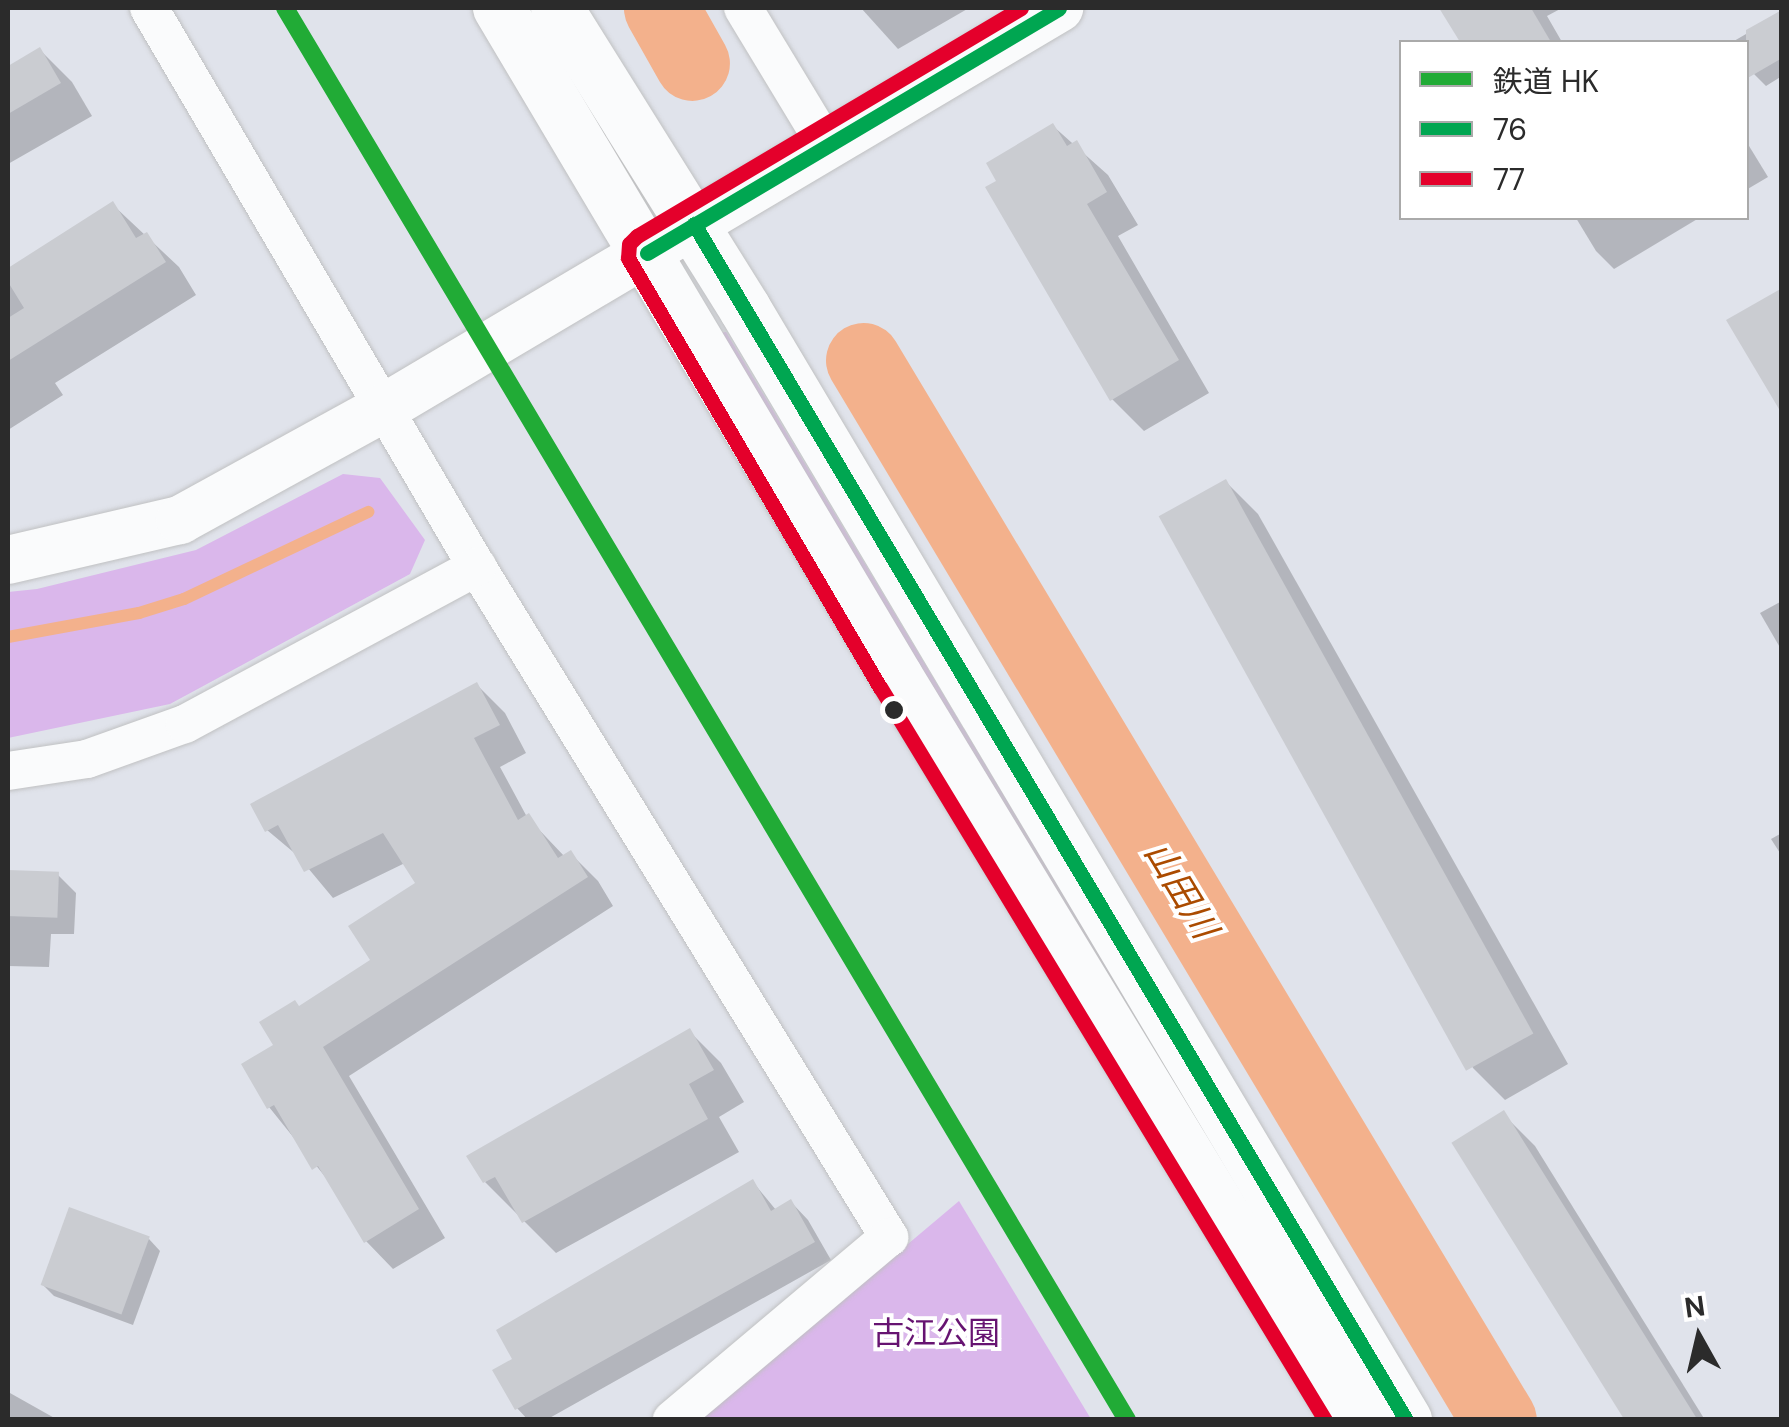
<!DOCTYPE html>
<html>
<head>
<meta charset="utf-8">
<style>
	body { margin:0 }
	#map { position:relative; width:1789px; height:1427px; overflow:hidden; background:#e0e3eb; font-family:"DM Sans","Noto Sans JP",sans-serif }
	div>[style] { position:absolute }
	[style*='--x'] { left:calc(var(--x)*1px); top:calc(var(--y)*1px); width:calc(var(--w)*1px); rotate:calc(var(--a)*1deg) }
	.green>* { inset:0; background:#dab7eb }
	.shadow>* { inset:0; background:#0003 }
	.stream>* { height:12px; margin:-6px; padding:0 6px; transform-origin:6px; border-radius:6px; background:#f3b18c }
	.river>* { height:75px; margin:-37.5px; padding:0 37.5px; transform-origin:37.5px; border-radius:37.5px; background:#f3b18c }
	.building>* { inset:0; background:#caccd1; transform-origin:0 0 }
	.roads { filter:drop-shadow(0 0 2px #c0c1c2) drop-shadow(0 0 2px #c0c1c2) }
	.minor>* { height:38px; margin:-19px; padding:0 19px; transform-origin:19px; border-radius:19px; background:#fafbfc }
	.tertiary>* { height:48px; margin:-24px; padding:0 24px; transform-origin:24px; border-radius:24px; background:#fafbfc }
	.secondary>* { height:52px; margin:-26px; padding:0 26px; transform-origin:26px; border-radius:26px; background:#fafbfc }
	.bus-1>* { height:15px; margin:-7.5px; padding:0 7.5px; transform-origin:7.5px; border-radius:7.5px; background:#00a651 }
	.bus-2>* { height:15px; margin:-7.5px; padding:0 7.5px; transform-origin:7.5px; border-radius:7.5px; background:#e4002b }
	.rail-1>* { height:18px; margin:-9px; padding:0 9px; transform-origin:9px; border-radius:9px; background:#21ab36 }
	.dots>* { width:28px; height:28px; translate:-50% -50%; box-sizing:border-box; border:5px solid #fff; border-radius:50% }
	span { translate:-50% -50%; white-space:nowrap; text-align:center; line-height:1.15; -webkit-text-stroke:8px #fff; paint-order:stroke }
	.park-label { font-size:32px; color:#661371 }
	.water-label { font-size:35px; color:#ab4b00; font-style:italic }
	.frame { position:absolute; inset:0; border:10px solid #2b2b2b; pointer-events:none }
	.legend { position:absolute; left:1399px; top:40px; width:350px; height:180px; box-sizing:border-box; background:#fff; border:2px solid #aaa; margin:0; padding:12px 18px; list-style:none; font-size:30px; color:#2b2b2b }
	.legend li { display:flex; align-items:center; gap:20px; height:50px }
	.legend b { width:50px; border:2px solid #aaa }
	.north { position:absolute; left:1649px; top:1287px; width:100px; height:100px; -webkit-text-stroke:8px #fff; paint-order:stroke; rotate:352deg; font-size:28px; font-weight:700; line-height:40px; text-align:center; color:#2b2b2b }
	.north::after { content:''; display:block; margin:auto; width:35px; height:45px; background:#2b2b2b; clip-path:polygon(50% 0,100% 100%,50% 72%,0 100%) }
</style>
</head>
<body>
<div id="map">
	<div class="green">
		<div style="clip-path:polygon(726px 332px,1377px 1419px,719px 333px)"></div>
		<div style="clip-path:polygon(343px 474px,380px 478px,425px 540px,410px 574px,170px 704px,8px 738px,8px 592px,37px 589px,196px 550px)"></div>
		<div style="clip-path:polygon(959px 1201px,1091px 1419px,699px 1420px)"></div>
	</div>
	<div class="shadow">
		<div style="clip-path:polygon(861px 8px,969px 8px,898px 49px)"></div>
		<div style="clip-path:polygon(1442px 8px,1562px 8px,1547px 16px,1562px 42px,1463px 42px)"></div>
		<div style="clip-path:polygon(1782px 13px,1782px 76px,1766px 86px,1754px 74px,1746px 42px,1734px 41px)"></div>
		<div style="clip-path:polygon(40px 50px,72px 82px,92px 116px,8px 164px,8px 69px)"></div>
		<div style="clip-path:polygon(1053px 126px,1108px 175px,1138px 225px,1118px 236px,1209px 393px,1144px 431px,1112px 399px,1000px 181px)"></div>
		<div style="clip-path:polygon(1746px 141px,1768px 177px,1746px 190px)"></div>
		<div style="clip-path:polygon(113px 205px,179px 267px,196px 295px,55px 383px,63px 395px,8px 430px,8px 273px)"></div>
		<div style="clip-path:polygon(1576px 218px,1699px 218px,1614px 269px,1596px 251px)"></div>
		<div style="clip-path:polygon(1226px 482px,1258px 514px,1568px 1064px,1505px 1100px,1473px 1068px)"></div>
		<div style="clip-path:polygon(1782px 601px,1782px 651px,1760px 613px)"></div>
		<div style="clip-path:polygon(477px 685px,505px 713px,526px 753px,500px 767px,527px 817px,565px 857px,570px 853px,598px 881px,613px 906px,349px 1076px,445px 1238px,393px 1269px,366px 1241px,335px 1189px,269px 1107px,276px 1046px,300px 1008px,374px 961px,419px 884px,405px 863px,333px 898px,298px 856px,267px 830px)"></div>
		<div style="clip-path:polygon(1782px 833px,1782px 856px,1771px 839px)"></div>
		<div style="clip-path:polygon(8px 872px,58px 875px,76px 893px,74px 934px,51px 934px,49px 967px,8px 966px)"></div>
		<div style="clip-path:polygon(689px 1031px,721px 1063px,744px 1102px,719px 1117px,739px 1152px,556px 1253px,485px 1182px)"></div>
		<div style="clip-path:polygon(1503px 1114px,1535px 1146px,1705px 1420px,1628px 1420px)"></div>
		<div style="clip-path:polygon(753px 1182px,776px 1210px,791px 1202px,808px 1220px,831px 1260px,546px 1420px,528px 1420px,517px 1408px,515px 1360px)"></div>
		<div style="clip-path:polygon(149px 1239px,160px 1251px,133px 1325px,54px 1296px,42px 1284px)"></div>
		<div style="clip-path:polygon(10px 1393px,58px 1420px,8px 1420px)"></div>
	</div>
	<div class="stream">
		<div style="--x:8;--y:637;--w:133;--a:-10.4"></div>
		<div style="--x:139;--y:613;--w:47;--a:-17.3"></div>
		<div style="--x:184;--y:599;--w:204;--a:-25.3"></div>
	</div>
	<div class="river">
		<div style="--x:661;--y:8;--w:63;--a:60.6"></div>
		<div style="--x:863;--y:360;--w:1236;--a:59.04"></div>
	</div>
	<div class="building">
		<div style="clip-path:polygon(1439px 8px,1531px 8px,1551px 42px,1460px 42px)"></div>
		<div style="clip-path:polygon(1782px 10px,1782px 58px,1746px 79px,1746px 30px)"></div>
		<div style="clip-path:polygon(40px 47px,61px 83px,8px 114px,8px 66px)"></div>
		<div style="clip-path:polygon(1053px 123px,1067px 146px,1077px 140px,1107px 192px,1087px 204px,1179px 360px,1110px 401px,985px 187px,996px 181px,986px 163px)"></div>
		<div style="clip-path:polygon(113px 201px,136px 238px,147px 232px,166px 262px,8px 361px,8px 318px,24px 308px,8px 282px,8px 268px)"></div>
		<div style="clip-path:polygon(1782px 288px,1782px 414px,1726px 320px)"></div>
		<div style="left:1226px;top:479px;width:634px;height:77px;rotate:61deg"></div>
		<div style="clip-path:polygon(477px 682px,500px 725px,474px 738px,518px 820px,529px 813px,558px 858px,571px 850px,588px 877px,323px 1047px,419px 1209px,364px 1243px,318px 1166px,312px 1170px,274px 1105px,267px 1109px,241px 1064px,273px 1045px,259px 1022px,295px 1000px,299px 1006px,370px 960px,348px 926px,415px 883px,383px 833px,304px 872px,278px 825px,265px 832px,250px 804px)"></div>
		<div style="left:8px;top:870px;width:51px;height:46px;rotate:2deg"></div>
		<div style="clip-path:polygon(690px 1028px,714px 1070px,689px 1084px,708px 1119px,522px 1223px,495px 1177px,483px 1183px,466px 1156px)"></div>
		<div style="left:1504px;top:1110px;width:364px;height:62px;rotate:58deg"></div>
		<div style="clip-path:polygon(753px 1179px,771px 1211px,791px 1199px,815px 1242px,515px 1410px,492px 1370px,512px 1359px,496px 1330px)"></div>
		<div style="left:69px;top:1207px;width:86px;height:83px;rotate:20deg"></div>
	</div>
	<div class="roads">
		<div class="minor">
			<div style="--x:149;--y:8;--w:648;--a:59.6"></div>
			<div style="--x:477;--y:567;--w:787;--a:58.41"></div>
			<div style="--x:889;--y:1237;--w:284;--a:139.9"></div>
			<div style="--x:743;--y:8;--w:160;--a:58.8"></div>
			<div style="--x:8;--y:771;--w:80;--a:-8.6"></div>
			<div style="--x:87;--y:759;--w:104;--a:-19.7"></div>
			<div style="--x:185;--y:724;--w:332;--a:-28.3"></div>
		</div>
		<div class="tertiary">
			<div style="--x:8;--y:560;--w:177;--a:-13.1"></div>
			<div style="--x:180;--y:520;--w:233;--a:-28.8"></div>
			<div style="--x:384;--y:408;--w:785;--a:-30.65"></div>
		</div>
		<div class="secondary">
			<div style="--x:499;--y:8;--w:778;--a:59.25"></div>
			<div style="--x:897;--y:677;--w:870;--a:58.69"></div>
			<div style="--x:557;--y:8;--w:355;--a:58"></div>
			<div style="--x:745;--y:309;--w:1293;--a:59.25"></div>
		</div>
	</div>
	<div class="bus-1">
		<div style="--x:694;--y:224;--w:1392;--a:59.23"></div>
		<div style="--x:647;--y:253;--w:479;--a:-30.7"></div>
	</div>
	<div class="bus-2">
		<div style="--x:1021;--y:8;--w:447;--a:149.3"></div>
		<div style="--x:637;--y:236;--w:11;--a:135"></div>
		<div style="--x:629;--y:244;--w:14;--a:94"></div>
		<div style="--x:628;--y:258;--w:498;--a:59.6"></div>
		<div style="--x:880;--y:687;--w:858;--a:58.74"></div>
	</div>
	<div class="rail-1">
		<div style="--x:285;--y:8;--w:1644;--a:59.19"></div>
	</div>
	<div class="dots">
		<div style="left:894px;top:710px;background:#2b2b2b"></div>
	</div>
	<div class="park-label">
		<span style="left:936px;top:1333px">古江公園</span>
	</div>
	<div class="water-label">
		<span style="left:1181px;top:890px;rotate:59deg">山田川</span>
	</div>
	<div class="frame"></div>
	<ul class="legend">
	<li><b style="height:12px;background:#21ab36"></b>鉄道 HK</li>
	<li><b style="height:12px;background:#00a651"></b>76</li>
	<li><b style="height:12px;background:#e4002b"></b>77</li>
	</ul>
	<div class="north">N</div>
</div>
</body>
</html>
